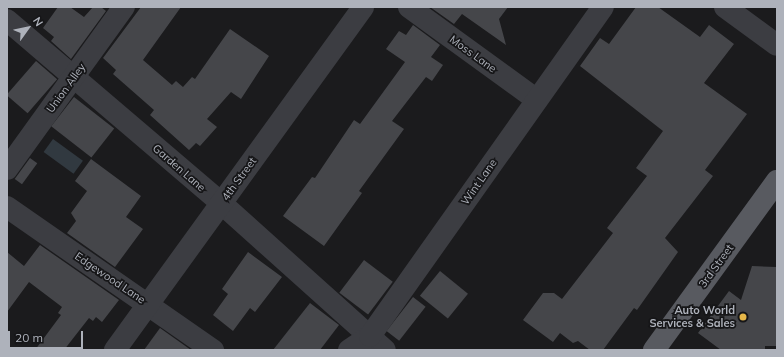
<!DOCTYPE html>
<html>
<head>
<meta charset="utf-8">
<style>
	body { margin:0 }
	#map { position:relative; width:784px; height:357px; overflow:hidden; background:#1b1b1d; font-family:Mulish,sans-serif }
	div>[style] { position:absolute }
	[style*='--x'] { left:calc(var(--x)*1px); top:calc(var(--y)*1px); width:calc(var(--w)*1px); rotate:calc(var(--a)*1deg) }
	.water>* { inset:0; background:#313940; transform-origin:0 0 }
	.building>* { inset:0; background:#45464a; transform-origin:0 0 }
	.minor>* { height:22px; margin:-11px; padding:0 11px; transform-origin:11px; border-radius:11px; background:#3c3d42 }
	.major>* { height:22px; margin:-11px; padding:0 11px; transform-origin:11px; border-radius:11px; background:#585a60 }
	.dots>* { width:11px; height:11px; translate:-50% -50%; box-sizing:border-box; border:2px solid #161618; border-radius:50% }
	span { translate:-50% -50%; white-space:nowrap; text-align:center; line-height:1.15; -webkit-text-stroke:3.5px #161618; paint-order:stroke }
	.street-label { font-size:11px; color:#aeb2bb }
	.poi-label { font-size:11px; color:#aeb2bb; font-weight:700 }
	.right { translate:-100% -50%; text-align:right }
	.frame { position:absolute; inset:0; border:8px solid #aeb2bb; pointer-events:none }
	.north { position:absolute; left:8px; top:8px; width:40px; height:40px; -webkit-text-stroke:3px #161618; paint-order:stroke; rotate:57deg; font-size:11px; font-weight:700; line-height:16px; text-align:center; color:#aeb2bb }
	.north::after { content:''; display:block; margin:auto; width:14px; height:18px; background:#aeb2bb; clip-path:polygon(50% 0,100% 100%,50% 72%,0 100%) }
	.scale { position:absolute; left:8px; top:331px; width:75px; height:18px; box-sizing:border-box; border:2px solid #aeb2bb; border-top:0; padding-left:5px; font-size:12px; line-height:14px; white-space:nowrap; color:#aeb2bb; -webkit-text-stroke:3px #161618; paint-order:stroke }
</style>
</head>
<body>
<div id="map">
	<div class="water">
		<div style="left:53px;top:139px;width:37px;height:16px;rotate:36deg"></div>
	</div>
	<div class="building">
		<div style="clip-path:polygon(58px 7px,70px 7px,84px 17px,93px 7px,101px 7px,106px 11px,71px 59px,51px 41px,54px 37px,43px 28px)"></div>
		<div style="clip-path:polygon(141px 7px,181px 7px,143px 60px,172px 85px,176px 81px,183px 87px,192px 77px,195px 79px,230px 29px,269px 56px,241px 99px,231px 92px,207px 119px,217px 127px,200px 146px,196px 143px,189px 150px,150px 115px,154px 110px,113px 74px,116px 70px,103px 58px)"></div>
		<div style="clip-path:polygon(430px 7px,508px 7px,499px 19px,506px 45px,462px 14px,454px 24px)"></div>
		<div style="clip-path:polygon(636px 7px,658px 7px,700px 37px,709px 25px,734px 44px,704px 83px,747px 114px,705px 170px,713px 176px,665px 238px,678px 252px,637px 310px,634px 308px,603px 350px,590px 350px,578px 341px,573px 343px,560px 333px,553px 342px,523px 320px,543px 293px,554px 293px,562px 299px,613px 233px,607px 228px,647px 176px,636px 168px,663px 131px,580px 66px,600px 38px,609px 44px)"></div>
		<div style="clip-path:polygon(413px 25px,440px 45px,431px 57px,443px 65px,432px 81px,426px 77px,392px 121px,404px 129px,359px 191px,362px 193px,324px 246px,283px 216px,312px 177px,315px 178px,354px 120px,360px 124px,405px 62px,386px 49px,399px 31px,406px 35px)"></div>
		<div style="left:36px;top:61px;width:28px;height:45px;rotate:41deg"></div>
		<div style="left:74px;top:97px;width:51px;height:37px;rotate:38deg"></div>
		<div style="left:30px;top:158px;width:9px;height:26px;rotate:36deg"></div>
		<div style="clip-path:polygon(91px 159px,141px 196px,126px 217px,143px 229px,115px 267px,67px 233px,76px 221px,71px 213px,87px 191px,75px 181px)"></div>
		<div style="clip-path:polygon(40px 245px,119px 300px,102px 322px,96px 317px,93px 321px,89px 318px,64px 350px,35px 350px,61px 315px,58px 313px,62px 307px,29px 282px,7px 312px,7px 252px,24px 266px)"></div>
		<div style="clip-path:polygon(248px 252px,282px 277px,255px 312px,250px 308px,233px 331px,213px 315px,228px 294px,222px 289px)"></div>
		<div style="left:364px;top:260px;width:36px;height:41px;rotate:37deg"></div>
		<div style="clip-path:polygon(752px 266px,776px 267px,777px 346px,765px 346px,765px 350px,721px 350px,698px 333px,729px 291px,741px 300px)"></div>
		<div style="left:440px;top:271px;width:36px;height:32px;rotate:39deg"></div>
		<div style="left:413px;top:297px;width:16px;height:43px;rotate:38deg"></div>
		<div style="clip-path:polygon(310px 303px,339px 325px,320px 350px,273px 350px)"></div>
		<div style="clip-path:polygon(160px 328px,191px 350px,144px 350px)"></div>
	</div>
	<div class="minor">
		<div style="--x:409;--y:7;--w:158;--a:36"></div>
		<div style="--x:725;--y:7;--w:64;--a:36.2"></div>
		<div style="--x:7;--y:20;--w:282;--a:40.5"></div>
		<div style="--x:221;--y:203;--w:220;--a:41.9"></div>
		<div style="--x:7;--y:169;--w:200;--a:-54.2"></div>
		<div style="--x:7;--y:207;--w:251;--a:34.8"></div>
		<div style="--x:115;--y:350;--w:423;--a:-54.1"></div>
		<div style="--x:349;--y:350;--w:25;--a:-34"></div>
		<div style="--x:370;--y:336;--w:403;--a:-54.7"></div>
	</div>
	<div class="major">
		<div style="--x:654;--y:350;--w:209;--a:-54"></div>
	</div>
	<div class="dots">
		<div style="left:743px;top:317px;background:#e6b749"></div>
	</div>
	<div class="street-label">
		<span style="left:473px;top:54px;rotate:36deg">Moss Lane</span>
		<span style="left:66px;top:88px;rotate:-54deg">Union Alley</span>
		<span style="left:179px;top:168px;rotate:41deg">Garden Lane</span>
		<span style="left:239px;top:179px;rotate:-54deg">4th Street</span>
		<span style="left:479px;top:182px;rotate:-55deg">Wint Lane</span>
		<span style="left:716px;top:266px;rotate:-54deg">3rd Street</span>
		<span style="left:110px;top:278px;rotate:34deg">Edgewood Lane</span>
	</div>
	<div class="poi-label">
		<span class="right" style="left:735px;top:317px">Auto World<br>Services &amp; Sales</span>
	</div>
	<div class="frame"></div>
	<div class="north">N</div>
	<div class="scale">20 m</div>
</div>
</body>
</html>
